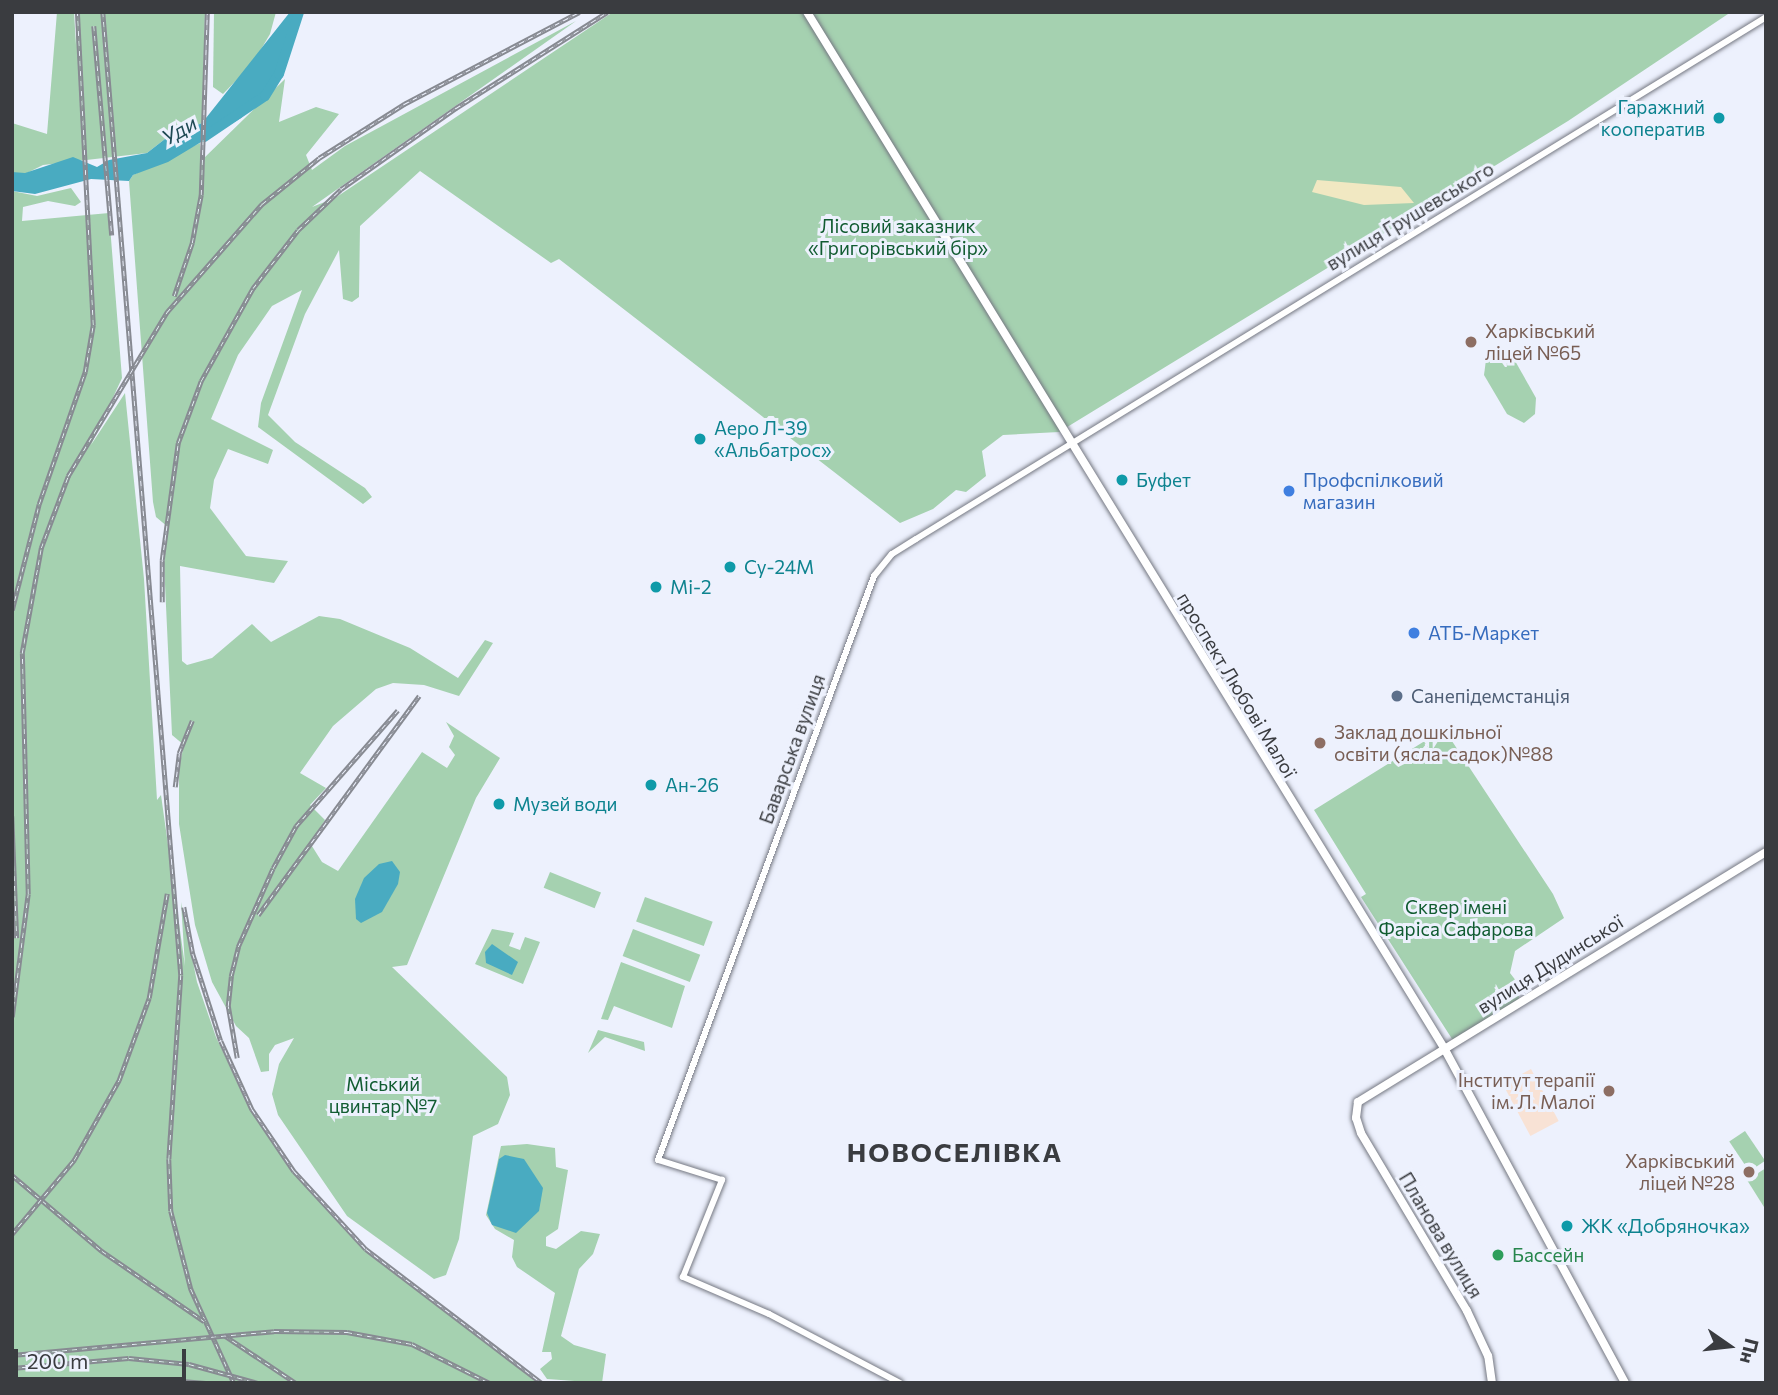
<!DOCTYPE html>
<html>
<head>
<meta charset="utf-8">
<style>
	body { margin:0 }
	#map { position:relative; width:1778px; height:1395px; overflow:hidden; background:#edf1fd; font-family:Commissioner,sans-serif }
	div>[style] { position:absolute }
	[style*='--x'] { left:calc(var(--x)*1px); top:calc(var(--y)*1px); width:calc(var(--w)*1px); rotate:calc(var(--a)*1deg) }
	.medical>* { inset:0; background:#f8e2d5; transform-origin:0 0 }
	.green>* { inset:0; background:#a5d1b0; transform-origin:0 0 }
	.sand>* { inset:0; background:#f1e8c2 }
	.water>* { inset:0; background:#49abc1 }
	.river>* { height:10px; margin:-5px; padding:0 5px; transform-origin:5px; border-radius:5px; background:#49abc1 }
	.roads { filter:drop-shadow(0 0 2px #757882) drop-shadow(0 0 2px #757882) }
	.tertiary>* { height:6px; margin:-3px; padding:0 3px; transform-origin:3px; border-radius:3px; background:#fff }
	.primary>* { height:8px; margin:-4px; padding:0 4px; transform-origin:4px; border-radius:4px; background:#fff }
	.rail>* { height:4.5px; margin-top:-2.25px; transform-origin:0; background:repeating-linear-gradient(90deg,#edf1fd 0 5px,#878a92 0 10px); box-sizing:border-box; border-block:2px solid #878a92 }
	.dots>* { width:19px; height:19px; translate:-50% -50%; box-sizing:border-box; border:4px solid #edf1fd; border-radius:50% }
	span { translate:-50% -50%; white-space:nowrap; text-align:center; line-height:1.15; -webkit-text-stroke:6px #edf1fd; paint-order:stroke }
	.culture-label { font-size:19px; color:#0d838f }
	.right { translate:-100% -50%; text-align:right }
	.left { translate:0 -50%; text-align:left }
	.street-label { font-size:19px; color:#3a3c40 }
	.park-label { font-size:19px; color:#115c31 }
	.education-label { font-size:19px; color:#785e54 }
	.shop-label { font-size:19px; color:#366cbe }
	.service-label { font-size:19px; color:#4e5e75 }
	.leisure-label { font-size:19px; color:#27864d }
	.water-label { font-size:21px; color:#1f4a54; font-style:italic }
	.district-label { font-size:26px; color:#3a3c40; font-weight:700; letter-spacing:2px }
	.frame { position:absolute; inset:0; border:14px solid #3a3c40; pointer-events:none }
	.north { position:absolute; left:1694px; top:1311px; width:70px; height:70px; -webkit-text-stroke:5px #edf1fd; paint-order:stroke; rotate:104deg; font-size:19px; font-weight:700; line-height:28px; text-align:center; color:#3a3c40 }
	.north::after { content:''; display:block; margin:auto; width:24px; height:32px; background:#3a3c40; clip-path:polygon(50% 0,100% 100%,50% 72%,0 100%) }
	.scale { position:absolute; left:14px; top:1349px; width:172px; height:32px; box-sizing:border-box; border:4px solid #3a3c40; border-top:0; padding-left:9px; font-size:21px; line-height:24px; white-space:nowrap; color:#3a3c40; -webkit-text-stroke:5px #edf1fd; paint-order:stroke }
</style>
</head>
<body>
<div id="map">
	<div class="medical">
		<div style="left:1531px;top:1069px;width:59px;height:32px;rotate:62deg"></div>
	</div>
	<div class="green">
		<div style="clip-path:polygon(57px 12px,74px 12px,76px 45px,76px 12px,205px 12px,202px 123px,165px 139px,147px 153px,43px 165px,23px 175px,12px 173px,12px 123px,47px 134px)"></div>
		<div style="clip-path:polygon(214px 12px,276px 12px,270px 34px,253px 63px,223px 94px,213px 87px)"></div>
		<div style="clip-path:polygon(613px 12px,1731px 12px,1568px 121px,1059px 432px,1003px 435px,982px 451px,986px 476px,966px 492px,956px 490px,933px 509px,900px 523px,559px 259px,551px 263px,420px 171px,360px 226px,359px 297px,352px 302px,343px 299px,339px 250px,305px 314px,268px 415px,295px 442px,365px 488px,372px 497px,363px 504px,258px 427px,261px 403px,302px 290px,272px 306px,238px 355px,211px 419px,273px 450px,268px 464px,228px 449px,214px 480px,210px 508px,246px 556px,288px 561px,274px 583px,180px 566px,182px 661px,187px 665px,212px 658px,252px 624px,271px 642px,319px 616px,340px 619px,410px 648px,458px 678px,485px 640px,493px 643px,459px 696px,424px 685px,393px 683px,376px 689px,333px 726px,300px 773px,326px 788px,310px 805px,325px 820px,310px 843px,322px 862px,338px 871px,422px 752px,447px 768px,455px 755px,449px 747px,454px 736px,446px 722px,500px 758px,476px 798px,407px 965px,392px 967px,507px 1077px,510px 1095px,498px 1124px,473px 1136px,459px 1239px,446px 1275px,434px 1279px,347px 1216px,278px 1115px,272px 1094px,279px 1064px,294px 1038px,275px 1045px,269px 1054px,269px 1071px,261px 1072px,249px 1038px,236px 1026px,212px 982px,195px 925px,179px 824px,179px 767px,184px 745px,172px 735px,164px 563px,168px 527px,156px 517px,153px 502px,129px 181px,133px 175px,200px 143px,201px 161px,285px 79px,279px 122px,316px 107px,339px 114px,306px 155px,312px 170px,345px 146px,576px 21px,312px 207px,335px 198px)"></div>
		<div style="clip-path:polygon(71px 188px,81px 202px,75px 206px,48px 201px,23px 207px,22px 221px,109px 213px,122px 378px,91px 445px,125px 393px,144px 579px,157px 800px,161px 795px,185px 966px,181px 902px,197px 982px,216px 1037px,250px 1109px,288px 1166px,361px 1247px,538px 1383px,12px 1383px,12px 191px,37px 196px)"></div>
		<div style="clip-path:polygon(1497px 353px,1514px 359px,1536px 398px,1535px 414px,1524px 423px,1507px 414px,1484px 375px,1486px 360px)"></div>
		<div style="clip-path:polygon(1444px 729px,1553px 894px,1564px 918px,1515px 951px,1510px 973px,1520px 986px,1518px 1004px,1454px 1042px,1361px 897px,1366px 894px,1314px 810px)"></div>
		<div style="left:550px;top:872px;width:55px;height:17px;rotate:22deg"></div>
		<div style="left:645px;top:897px;width:72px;height:26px;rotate:20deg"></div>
		<div style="clip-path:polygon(492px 929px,514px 933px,509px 946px,520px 950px,525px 937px,540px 942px,523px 984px,475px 964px)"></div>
		<div style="left:633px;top:929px;width:72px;height:29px;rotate:21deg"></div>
		<div style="clip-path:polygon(621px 962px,685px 986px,672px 1028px,614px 1006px,608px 1020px,601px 1019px)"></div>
		<div style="clip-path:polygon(598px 1030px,644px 1042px,645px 1051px,605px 1037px,588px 1053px)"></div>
		<div style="left:1745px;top:1131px;width:36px;height:19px;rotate:56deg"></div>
		<div style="clip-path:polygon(527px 1144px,555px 1148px,556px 1167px,568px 1170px,558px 1229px,546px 1237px,546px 1246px,556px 1249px,581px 1231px,600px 1234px,593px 1254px,579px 1269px,561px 1336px,574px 1345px,606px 1354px,602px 1383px,547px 1379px,540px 1369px,552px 1359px,551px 1352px,542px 1352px,555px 1293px,517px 1267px,512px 1257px,514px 1240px,495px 1229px,486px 1215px,501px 1146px)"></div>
		<div style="clip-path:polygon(1766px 1168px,1766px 1206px,1764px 1207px,1747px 1180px)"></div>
	</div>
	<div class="sand">
		<div style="clip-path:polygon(1317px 180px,1401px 187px,1414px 203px,1364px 205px,1312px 192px)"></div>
	</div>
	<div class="water">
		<div style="clip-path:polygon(290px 12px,300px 12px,269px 89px,241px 118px,168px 162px,133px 175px,129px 181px,91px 179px,35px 194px,12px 191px,12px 172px,25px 173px,73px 157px,97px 167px,109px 160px,147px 153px,165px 139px,202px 123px)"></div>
		<div style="clip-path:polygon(392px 861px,400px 872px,398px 884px,382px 912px,361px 923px,356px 919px,355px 899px,364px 878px,379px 864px)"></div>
		<div style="clip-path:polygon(492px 944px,518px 962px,512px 975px,486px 963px,485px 952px)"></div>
		<div style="clip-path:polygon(505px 1155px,524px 1159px,543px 1188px,539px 1211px,516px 1233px,492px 1225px,487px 1213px,499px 1159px)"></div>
	</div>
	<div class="river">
		<div style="--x:204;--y:137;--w:73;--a:-33.9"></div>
		<div style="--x:265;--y:96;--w:26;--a:-58"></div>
		<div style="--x:279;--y:74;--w:65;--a:-72.1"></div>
	</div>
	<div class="roads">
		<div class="tertiary">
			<div style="--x:900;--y:1383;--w:148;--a:-152.2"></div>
			<div style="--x:769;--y:1314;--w:94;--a:-156.7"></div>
			<div style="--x:683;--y:1277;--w:105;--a:-68.1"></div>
			<div style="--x:722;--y:1180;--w:67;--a:-162.6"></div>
			<div style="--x:658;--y:1160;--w:623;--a:-69.7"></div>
			<div style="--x:874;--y:576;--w:28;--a:-51"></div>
			<div style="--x:892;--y:554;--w:28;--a:-32"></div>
			<div style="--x:916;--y:539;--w:997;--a:-31.55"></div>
		</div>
		<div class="primary">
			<div style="--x:807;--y:12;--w:1216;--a:58.41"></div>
			<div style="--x:1444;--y:1048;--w:381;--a:61.6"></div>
			<div style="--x:1492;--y:1383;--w:27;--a:-98"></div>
			<div style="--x:1488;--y:1356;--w:50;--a:-115"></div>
			<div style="--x:1467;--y:1311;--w:207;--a:-120.8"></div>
			<div style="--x:1361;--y:1133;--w:16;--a:-108"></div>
			<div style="--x:1356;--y:1118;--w:16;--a:-83"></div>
			<div style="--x:1358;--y:1102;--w:479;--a:-31.5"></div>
		</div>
	</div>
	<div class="rail">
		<div style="--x:103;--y:12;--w:966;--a:85.37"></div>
		<div style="--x:181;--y:975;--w:184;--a:93.7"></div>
		<div style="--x:169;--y:1159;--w:52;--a:87.8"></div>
		<div style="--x:171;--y:1211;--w:81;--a:75.6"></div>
		<div style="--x:191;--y:1289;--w:103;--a:65.4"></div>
		<div style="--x:94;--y:26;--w:210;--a:85.1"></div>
		<div style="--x:174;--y:296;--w:56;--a:-71.2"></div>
		<div style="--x:192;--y:243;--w:49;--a:-79.4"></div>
		<div style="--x:201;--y:195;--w:183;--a:-88.1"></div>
		<div style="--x:162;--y:602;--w:42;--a:-90"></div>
		<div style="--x:162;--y:560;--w:118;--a:-82.2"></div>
		<div style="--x:178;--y:443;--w:66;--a:-69.6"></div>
		<div style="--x:201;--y:381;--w:107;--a:-60.8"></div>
		<div style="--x:253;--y:288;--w:73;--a:-52.2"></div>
		<div style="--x:298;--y:230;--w:59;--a:-43.6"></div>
		<div style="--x:341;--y:189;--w:141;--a:-35.2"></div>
		<div style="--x:456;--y:108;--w:179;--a:-32.4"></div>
		<div style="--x:12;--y:610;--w:109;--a:-75.7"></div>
		<div style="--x:39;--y:504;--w:140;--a:-70.8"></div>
		<div style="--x:85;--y:372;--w:48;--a:-80.3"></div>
		<div style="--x:93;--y:325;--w:313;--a:-92.9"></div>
		<div style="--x:175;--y:787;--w:34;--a:-83"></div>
		<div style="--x:179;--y:753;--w:35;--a:-68"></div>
		<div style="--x:12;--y:816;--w:122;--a:87.7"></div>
		<div style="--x:184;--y:907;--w:48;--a:79.2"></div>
		<div style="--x:193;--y:954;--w:91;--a:72.2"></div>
		<div style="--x:221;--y:1041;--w:75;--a:65.5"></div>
		<div style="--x:252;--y:1109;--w:75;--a:55.9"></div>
		<div style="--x:294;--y:1171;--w:106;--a:47.3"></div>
		<div style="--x:366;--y:1249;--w:221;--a:37.3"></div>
		<div style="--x:258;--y:915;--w:272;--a:-53.7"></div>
		<div style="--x:12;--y:1017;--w:124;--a:-82.6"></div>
		<div style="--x:28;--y:894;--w:241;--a:-91.4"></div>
		<div style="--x:22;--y:653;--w:107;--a:-79.7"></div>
		<div style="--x:41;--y:548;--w:77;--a:-69.4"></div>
		<div style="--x:68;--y:476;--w:192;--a:-58.9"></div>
		<div style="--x:167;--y:312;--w:144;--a:-48.7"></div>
		<div style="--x:262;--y:204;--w:73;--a:-38.9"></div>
		<div style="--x:319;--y:158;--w:101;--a:-32.4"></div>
		<div style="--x:404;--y:104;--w:198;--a:-27.7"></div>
		<div style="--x:237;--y:1058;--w:53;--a:-99.8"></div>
		<div style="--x:228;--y:1006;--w:30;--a:-84"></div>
		<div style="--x:231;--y:976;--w:30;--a:-76"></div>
		<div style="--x:238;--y:947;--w:86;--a:-66.1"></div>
		<div style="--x:273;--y:868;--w:48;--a:-61.3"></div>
		<div style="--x:296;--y:826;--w:154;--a:-48.7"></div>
		<div style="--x:12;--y:1175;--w:118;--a:40.2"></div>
		<div style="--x:102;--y:1251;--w:124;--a:34.5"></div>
		<div style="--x:12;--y:1234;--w:97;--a:-50"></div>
		<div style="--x:74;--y:1160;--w:92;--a:-60.6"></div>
		<div style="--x:119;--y:1080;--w:87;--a:-69.9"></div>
		<div style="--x:149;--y:998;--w:106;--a:-80.2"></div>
		<div style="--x:224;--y:1335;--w:87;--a:33.7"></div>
		<div style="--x:12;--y:1355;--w:263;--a:-5.2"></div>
		<div style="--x:274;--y:1331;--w:73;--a:0.8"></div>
		<div style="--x:347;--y:1332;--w:66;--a:10.5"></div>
		<div style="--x:412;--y:1344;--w:87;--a:26.6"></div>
		<div style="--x:12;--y:1368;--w:117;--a:-4.9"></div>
		<div style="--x:129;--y:1358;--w:60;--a:5.7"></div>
		<div style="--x:189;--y:1364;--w:72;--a:15.4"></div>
		<div style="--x:106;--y:1383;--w:52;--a:-4.4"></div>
		<div style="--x:158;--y:1379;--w:48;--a:4.8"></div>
	</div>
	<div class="dots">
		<div style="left:1719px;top:118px;background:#0f9aa8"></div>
		<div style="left:1471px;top:342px;background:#8d6e63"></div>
		<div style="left:700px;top:439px;background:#0f9aa8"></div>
		<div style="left:1122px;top:480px;background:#0f9aa8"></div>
		<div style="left:1289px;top:491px;background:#3f7fe0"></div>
		<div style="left:730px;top:567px;background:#0f9aa8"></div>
		<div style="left:656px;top:587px;background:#0f9aa8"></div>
		<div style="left:1414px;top:633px;background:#3f7fe0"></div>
		<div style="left:1397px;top:696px;background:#5c6f8a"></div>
		<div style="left:1320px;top:743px;background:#8d6e63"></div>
		<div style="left:651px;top:785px;background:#0f9aa8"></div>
		<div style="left:499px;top:804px;background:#0f9aa8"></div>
		<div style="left:1609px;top:1091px;background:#8d6e63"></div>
		<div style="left:1749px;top:1172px;background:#8d6e63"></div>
		<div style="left:1567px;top:1226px;background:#0f9aa8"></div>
		<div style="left:1498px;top:1255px;background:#2e9e5b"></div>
	</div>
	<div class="culture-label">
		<span class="right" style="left:1705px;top:118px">Гаражний<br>кооператив</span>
		<span class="left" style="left:714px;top:439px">Аеро Л-39<br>«Альбатрос»</span>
		<span class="left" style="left:1136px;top:480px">Буфет</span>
		<span class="left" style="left:744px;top:567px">Су-24М</span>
		<span class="left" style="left:670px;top:587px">Мі-2</span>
		<span class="left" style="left:665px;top:785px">Ан-26</span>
		<span class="left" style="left:513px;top:804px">Музей води</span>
		<span class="left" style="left:1581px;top:1226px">ЖК «Добряночка»</span>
	</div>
	<div class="street-label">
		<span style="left:1410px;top:216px;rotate:-31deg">вулиця Грушевського</span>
		<span style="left:1237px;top:685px;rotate:59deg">проспект Любові Малої</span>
		<span style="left:792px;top:749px;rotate:-70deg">Баварська вулиця</span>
		<span style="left:1550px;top:964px;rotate:-32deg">вулиця Дудинської</span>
		<span style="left:1441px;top:1235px;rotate:59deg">Планова вулиця</span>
	</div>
	<div class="park-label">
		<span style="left:898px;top:237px">Лісовий заказник<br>«Григорівський бір»</span>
		<span style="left:1456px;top:918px">Сквер імені<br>Фаріса Сафарова</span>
		<span style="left:383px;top:1095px">Міський<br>цвинтар №7</span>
	</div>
	<div class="education-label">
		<span class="left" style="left:1485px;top:342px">Харківський<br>ліцей №65</span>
		<span class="left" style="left:1334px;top:743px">Заклад дошкільної<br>освіти (ясла-садок)№88</span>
		<span class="right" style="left:1595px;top:1091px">Інститут терапії<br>ім. Л. Малої</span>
		<span class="right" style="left:1735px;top:1172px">Харківський<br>ліцей №28</span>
	</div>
	<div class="shop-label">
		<span class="left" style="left:1303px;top:491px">Профспілковий<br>магазин</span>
		<span class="left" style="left:1428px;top:633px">АТБ-Маркет</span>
	</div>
	<div class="service-label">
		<span class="left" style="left:1411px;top:696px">Санепідемстанція</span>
	</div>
	<div class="leisure-label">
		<span class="left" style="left:1512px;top:1255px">Бассейн</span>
	</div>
	<div class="water-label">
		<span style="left:179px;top:130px;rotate:-30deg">Уди</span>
	</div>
	<div class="district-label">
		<span style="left:955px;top:1152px">НОВОСЕЛІВКА</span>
	</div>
	<div class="frame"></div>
	<div class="north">Пн</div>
	<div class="scale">200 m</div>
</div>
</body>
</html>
